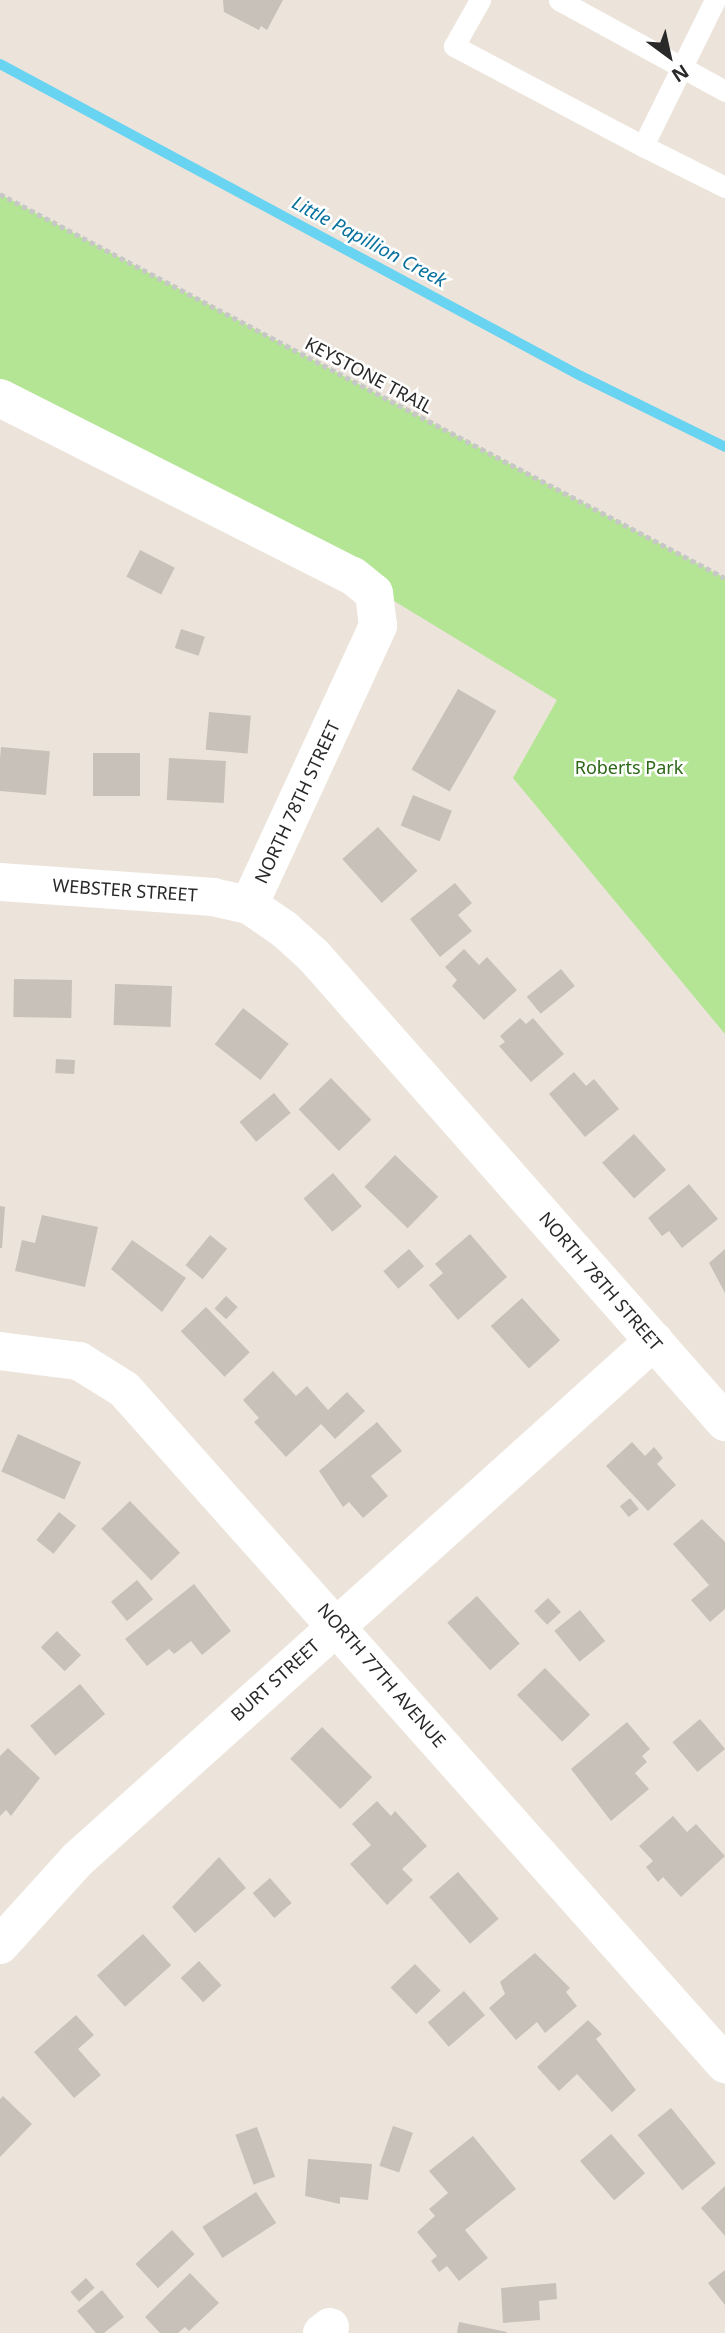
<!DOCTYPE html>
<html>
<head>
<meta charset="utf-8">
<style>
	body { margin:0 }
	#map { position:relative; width:725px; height:2333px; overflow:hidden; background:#ece4da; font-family:"Noto Sans",sans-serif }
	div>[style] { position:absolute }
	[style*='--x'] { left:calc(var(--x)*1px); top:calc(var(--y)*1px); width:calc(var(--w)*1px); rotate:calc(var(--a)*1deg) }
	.green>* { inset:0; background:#b3e595 }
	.stream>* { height:10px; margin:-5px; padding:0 5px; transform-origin:5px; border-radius:5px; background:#69d3f2 }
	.building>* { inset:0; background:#c7c1ba; transform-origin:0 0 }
	.path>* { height:4.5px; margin-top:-2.25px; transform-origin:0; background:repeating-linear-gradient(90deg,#c7c7c7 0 5px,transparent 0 8.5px) }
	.service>* { height:21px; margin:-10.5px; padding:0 10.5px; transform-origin:10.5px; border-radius:10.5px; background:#fff }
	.minor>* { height:38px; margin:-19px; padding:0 19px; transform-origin:19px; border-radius:19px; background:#fff }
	span { translate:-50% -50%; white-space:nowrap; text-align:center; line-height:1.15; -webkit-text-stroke:5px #fff; paint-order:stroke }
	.street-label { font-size:18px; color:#292929 }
	.park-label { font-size:18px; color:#2c6817 }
	.water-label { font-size:19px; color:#09719d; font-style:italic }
	.north { position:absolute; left:634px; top:21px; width:70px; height:70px; -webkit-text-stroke:5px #fff; paint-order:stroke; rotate:147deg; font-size:19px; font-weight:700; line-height:28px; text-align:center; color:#292929 }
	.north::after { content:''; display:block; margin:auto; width:24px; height:32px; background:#292929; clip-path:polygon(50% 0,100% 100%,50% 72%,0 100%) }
</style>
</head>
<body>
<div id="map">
	<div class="green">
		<div style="clip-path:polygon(0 194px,725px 578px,725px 1034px,513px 778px,557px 700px,353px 576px,0 398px)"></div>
	</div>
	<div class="stream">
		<div style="--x:0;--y:64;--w:659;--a:28.24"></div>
		<div style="--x:581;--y:376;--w:161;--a:26.2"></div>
	</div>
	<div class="building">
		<div style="clip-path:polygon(223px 0,283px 0,267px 30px,261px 26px,259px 30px,224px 12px)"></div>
		<div style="left:140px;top:550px;width:39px;height:30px;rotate:27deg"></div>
		<div style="left:181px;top:629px;width:25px;height:20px;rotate:18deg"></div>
		<div style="left:458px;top:689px;width:44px;height:93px;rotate:30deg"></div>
		<div style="left:209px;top:712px;width:42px;height:38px;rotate:5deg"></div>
		<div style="left:1px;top:747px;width:49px;height:44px;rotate:5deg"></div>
		<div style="left:93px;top:753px;width:47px;height:43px"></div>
		<div style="left:169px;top:758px;width:57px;height:42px;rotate:3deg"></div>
		<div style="left:413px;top:795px;width:42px;height:33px;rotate:22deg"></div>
		<div style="left:378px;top:827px;width:59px;height:48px;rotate:48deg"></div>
		<div style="clip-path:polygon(455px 883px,472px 903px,458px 915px,472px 931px,440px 957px,410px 919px)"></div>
		<div style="clip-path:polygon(464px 949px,479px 965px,487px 957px,517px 990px,484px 1020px,452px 986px,457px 980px,445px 967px)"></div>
		<div style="left:561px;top:969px;width:22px;height:44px;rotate:51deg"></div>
		<div style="left:14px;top:979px;width:58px;height:38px;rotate:1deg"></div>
		<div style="left:115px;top:984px;width:57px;height:41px;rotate:2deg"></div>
		<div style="left:243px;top:1008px;width:58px;height:46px;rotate:38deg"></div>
		<div style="clip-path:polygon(520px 1018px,526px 1024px,533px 1018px,564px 1054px,531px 1082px,499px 1046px,505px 1042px,500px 1036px)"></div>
		<div style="left:56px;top:1059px;width:19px;height:14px;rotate:3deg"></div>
		<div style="clip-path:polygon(574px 1072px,586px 1086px,594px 1079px,619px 1109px,585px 1137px,549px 1094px)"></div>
		<div style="left:331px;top:1078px;width:58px;height:45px;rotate:46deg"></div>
		<div style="left:274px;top:1093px;width:26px;height:45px;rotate:50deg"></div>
		<div style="left:634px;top:1134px;width:48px;height:43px;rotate:48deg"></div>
		<div style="left:395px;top:1155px;width:60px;height:44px;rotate:44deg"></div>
		<div style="left:333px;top:1173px;width:44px;height:39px;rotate:49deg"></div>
		<div style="clip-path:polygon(689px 1184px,718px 1219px,682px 1248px,669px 1231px,662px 1236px,648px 1218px)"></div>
		<div style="clip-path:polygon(0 1206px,5px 1207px,2px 1248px,0 1248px)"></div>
		<div style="clip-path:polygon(42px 1215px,98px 1227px,85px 1287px,15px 1271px,22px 1240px,35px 1243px)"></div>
		<div style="clip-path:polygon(470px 1234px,507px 1277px,458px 1320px,429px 1285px,443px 1273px,435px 1264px)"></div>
		<div style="left:210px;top:1235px;width:22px;height:39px;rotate:39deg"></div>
		<div style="clip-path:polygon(132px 1240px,186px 1278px,162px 1312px,111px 1269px)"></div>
		<div style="left:409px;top:1249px;width:23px;height:34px;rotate:49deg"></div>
		<div style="clip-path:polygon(725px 1249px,725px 1293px,709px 1263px)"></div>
		<div style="left:226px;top:1296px;width:16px;height:17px;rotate:43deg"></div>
		<div style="left:522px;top:1298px;width:57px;height:42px;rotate:48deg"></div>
		<div style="left:206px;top:1307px;width:63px;height:35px;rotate:46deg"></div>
		<div style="clip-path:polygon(273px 1371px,296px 1396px,307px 1386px,328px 1410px,347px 1392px,365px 1411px,335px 1439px,321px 1424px,286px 1457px,254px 1422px,259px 1418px,243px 1400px)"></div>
		<div style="clip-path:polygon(377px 1422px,402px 1451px,371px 1476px,388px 1496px,363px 1518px,349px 1502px,343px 1507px,319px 1471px)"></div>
		<div style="left:18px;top:1434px;width:69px;height:41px;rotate:24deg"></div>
		<div style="clip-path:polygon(632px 1442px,645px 1456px,654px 1447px,663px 1458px,657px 1464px,676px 1485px,648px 1511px,606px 1466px)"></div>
		<div style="left:630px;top:1498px;width:14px;height:13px;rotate:51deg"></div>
		<div style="left:130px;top:1501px;width:72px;height:40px;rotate:46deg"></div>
		<div style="left:59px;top:1512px;width:22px;height:36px;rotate:39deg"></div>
		<div style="clip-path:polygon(702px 1519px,725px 1542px,725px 1609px,710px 1622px,691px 1600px,709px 1585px,673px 1544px)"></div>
		<div style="left:137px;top:1580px;width:25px;height:34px;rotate:50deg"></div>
		<div style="clip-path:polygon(194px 1584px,231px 1631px,202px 1655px,191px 1641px,174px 1654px,169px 1649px,147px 1666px,125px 1639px)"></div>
		<div style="left:477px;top:1596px;width:64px;height:40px;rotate:48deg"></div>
		<div style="left:548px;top:1598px;width:19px;height:19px;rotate:47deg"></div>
		<div style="left:580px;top:1610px;width:40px;height:33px;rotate:51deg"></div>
		<div style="left:57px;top:1631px;width:34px;height:23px;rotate:45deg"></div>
		<div style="left:545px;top:1668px;width:65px;height:39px;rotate:46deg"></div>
		<div style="left:80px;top:1684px;width:39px;height:65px;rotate:50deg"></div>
		<div style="left:700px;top:1719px;width:39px;height:36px;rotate:50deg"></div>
		<div style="clip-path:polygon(627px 1722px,650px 1749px,642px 1756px,647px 1762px,635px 1773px,649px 1789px,611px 1821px,571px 1769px)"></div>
		<div style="left:322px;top:1727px;width:71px;height:45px;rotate:45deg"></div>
		<div style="clip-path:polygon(8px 1748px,40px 1778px,11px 1816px,6px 1810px,0 1816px,0 1756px)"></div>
		<div style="clip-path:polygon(377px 1801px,391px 1816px,395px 1811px,427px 1846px,402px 1869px,413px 1880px,387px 1905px,350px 1864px,371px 1845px,352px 1824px)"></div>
		<div style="clip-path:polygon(673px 1816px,687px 1832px,696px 1824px,725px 1856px,681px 1897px,663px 1877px,658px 1882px,646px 1867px,653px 1861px,639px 1846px)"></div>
		<div style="clip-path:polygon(219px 1857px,246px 1888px,195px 1933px,172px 1907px)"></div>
		<div style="left:458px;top:1872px;width:62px;height:38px;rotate:49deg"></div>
		<div style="left:270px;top:1878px;width:33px;height:23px;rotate:49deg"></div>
		<div style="left:143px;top:1934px;width:42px;height:62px;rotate:48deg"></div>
		<div style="clip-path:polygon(535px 1953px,570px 1988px,566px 1992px,577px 2006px,545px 2033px,537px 2022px,516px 2040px,489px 2008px,505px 1994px,500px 1982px)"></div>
		<div style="left:199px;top:1961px;width:33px;height:25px;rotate:47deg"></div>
		<div style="left:415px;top:1964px;width:37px;height:34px;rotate:46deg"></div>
		<div style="left:464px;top:1991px;width:32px;height:48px;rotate:49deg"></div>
		<div style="clip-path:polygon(76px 2015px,94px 2035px,78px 2049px,101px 2075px,74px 2098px,34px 2052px)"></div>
		<div style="clip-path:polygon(588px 2020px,602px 2034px,596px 2039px,636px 2090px,612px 2112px,577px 2074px,559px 2091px,537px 2067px)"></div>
		<div style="clip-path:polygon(3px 2096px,32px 2124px,0 2157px,0 2099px)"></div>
		<div style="left:671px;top:2108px;width:71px;height:43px;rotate:51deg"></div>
		<div style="left:393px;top:2126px;width:21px;height:42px;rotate:19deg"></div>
		<div style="left:257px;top:2127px;width:53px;height:23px;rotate:70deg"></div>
		<div style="left:611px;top:2134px;width:52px;height:41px;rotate:49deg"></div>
		<div style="clip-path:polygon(473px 2136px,516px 2189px,465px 2230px,488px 2258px,459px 2281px,447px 2266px,439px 2272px,431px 2261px,437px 2256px,417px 2232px,435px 2216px,429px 2209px,448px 2193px,429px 2171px)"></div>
		<div style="clip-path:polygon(308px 2159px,372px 2164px,368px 2200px,340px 2197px,340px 2204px,305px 2196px)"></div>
		<div style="clip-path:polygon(725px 2186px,725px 2236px,701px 2208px)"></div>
		<div style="left:256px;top:2192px;width:37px;height:64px;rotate:57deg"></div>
		<div style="left:172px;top:2230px;width:33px;height:50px;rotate:47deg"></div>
		<div style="clip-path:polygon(725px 2270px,725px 2305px,708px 2283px)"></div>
		<div style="clip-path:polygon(190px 2273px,219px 2303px,189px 2331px,185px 2327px,178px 2333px,160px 2333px,145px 2317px)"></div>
		<div style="left:86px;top:2278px;width:13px;height:21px;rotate:48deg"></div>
		<div style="clip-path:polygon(556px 2283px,557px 2299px,539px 2301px,540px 2320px,503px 2323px,501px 2288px)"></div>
		<div style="clip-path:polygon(102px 2290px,124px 2317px,104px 2333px,96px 2333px,77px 2311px)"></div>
		<div style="clip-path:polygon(459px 2322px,507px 2332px,507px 2333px,457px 2333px)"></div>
	</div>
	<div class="path">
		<div style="--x:0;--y:194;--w:820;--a:27.91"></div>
	</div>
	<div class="service">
		<div style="--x:480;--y:0;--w:53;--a:119.5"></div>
		<div style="--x:454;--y:46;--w:214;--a:27.9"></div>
		<div style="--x:559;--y:0;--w:189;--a:28.7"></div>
		<div style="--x:715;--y:0;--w:163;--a:116.3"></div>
		<div style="--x:643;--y:146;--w:92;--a:26.6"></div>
	</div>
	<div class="minor">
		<div style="--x:0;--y:398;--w:395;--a:26.8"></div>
		<div style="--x:353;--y:576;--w:27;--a:39"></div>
		<div style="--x:374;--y:593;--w:33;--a:83"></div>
		<div style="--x:378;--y:626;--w:307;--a:114.8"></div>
		<div style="--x:0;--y:882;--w:214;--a:4"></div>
		<div style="--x:213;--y:897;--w:37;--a:13"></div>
		<div style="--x:249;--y:905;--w:42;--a:34.4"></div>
		<div style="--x:284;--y:929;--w:39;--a:42"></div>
		<div style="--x:313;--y:955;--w:623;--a:48.58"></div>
		<div style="--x:0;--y:1351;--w:80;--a:7.2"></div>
		<div style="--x:79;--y:1361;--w:53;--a:31.9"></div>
		<div style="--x:124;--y:1389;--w:904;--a:48.32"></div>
		<div style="--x:0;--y:1945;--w:116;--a:-47.8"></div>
		<div style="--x:78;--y:1859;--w:775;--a:-41.97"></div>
		<div style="--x:322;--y:2333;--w:10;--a:-37"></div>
	</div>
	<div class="street-label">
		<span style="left:369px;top:375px;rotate:28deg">KEYSTONE TRAIL</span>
		<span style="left:297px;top:802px;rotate:-65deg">NORTH 78TH STREET</span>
		<span style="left:125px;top:890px;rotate:4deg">WEBSTER STREET</span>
		<span style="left:601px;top:1281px;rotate:49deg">NORTH 78TH STREET</span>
		<span style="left:382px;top:1675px;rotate:49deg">NORTH 77TH AVENUE</span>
		<span style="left:275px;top:1680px;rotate:-42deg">BURT STREET</span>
	</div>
	<div class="park-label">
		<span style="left:629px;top:767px">Roberts Park</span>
	</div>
	<div class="water-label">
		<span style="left:369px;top:242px;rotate:28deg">Little Papillion Creek</span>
	</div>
	<div class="north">N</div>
</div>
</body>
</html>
